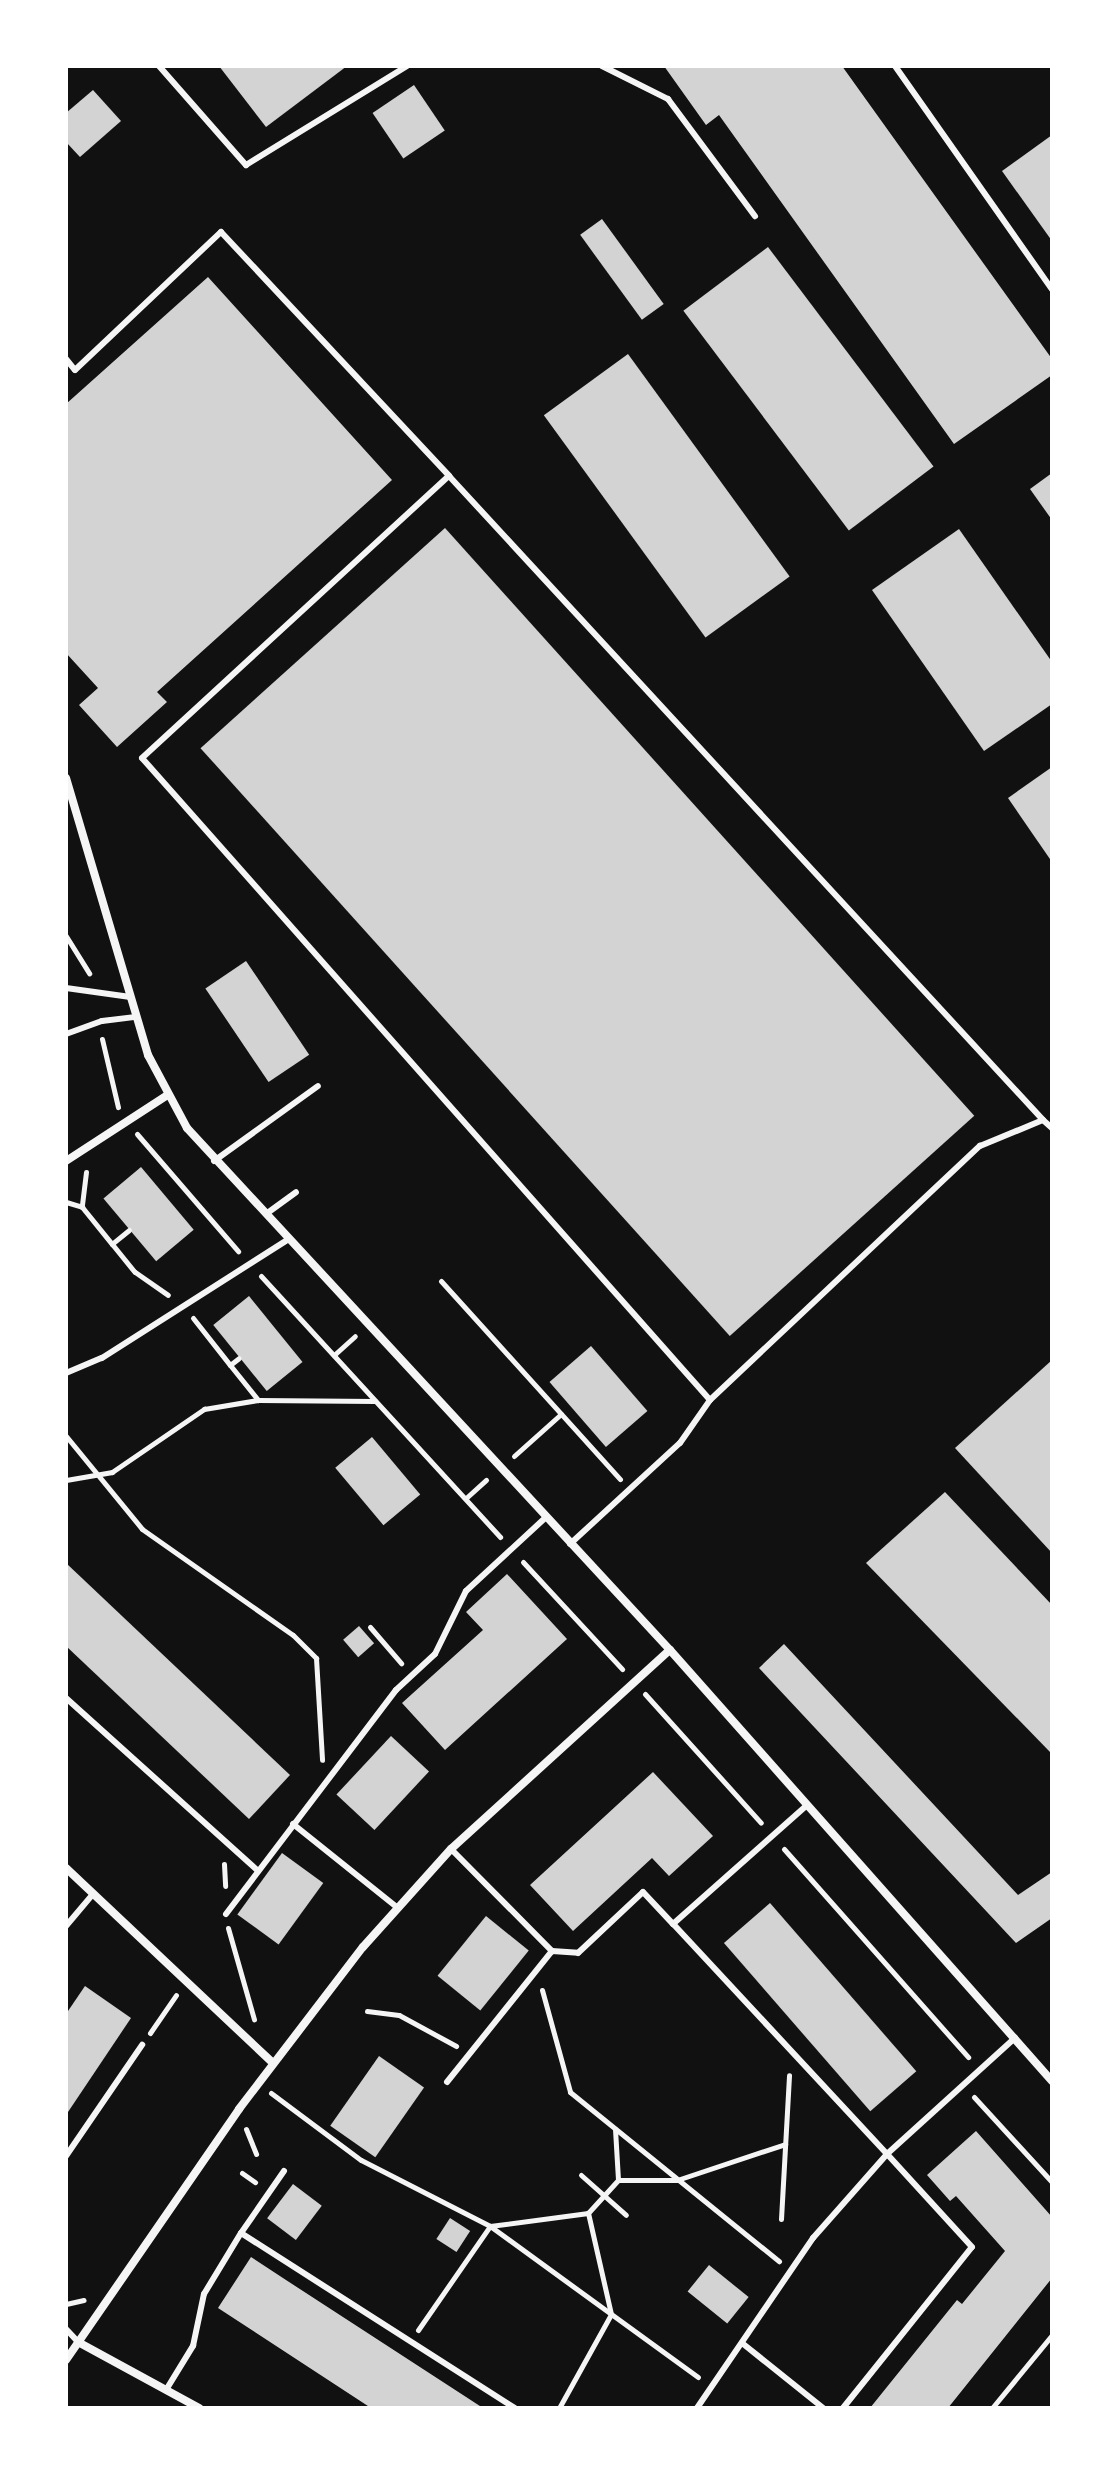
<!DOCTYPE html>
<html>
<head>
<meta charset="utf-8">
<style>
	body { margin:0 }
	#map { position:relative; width:1118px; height:2474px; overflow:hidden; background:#111; font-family:"Open Sans",sans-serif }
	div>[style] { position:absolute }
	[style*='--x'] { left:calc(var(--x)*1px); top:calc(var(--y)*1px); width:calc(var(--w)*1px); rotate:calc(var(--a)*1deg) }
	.building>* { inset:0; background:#d3d3d3; transform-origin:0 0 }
	.path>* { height:5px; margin:-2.5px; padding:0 2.5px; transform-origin:2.5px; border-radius:2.5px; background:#f5f5f5 }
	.service>* { height:6px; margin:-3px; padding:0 3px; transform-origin:3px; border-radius:3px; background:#f5f5f5 }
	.minor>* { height:8px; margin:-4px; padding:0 4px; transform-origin:4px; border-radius:4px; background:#f5f5f5 }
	span { translate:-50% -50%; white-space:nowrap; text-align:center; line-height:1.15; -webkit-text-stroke:6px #fff; paint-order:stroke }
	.frame { position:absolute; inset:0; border:68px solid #fff; pointer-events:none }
</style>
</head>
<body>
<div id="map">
	<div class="building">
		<div style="clip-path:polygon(219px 66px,347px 66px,266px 127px)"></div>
		<div style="clip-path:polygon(664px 66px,842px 66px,1052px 359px,1052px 375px,954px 444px,719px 115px,706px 125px)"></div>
		<div style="left:414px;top:85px;width:55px;height:50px;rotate:56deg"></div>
		<div style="clip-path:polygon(93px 90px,121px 121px,80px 157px,66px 142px,66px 113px)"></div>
		<div style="clip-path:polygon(1052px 135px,1052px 241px,1002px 171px)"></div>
		<div style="left:602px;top:219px;width:105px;height:27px;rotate:54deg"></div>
		<div style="left:768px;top:247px;width:275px;height:106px;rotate:53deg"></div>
		<div style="clip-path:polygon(208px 277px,392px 480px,157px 692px,167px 702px,117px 747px,79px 705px,98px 688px,66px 653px,66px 404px)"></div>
		<div style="left:628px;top:354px;width:275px;height:104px;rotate:54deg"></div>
		<div style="clip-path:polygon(1052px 473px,1052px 520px,1030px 489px)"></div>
		<div style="left:445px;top:528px;width:791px;height:329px;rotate:48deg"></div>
		<div style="clip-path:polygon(959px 529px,1052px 662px,1052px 704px,984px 751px,872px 590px)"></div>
		<div style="clip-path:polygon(1052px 767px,1052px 862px,1008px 798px)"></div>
		<div style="left:246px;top:961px;width:113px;height:49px;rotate:56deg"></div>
		<div style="left:141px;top:1167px;width:82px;height:49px;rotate:50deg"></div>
		<div style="left:249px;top:1296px;width:85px;height:46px;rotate:51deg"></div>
		<div style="left:591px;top:1346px;width:86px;height:55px;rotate:49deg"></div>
		<div style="clip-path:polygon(1052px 1360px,1052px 1553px,955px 1448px)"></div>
		<div style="left:372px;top:1437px;width:75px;height:48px;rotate:50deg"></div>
		<div style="clip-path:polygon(945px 1492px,1052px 1605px,1050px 1752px,866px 1563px)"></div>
		<div style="clip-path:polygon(66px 1563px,290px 1775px,249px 1819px,66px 1646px)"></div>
		<div style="clip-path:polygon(507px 1574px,567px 1639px,445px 1750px,402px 1703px,483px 1630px,466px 1612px)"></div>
		<div style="left:359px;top:1626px;width:23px;height:21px;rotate:49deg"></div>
		<div style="clip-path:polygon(784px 1644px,1018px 1895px,1052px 1872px,1052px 1918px,1016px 1943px,759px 1668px)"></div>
		<div style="left:391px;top:1736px;width:52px;height:80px;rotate:43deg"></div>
		<div style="clip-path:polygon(653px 1772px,713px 1836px,669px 1876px,652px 1858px,573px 1931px,530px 1885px)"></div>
		<div style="left:282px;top:1853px;width:51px;height:76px;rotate:36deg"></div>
		<div style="left:770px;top:1903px;width:223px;height:61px;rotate:49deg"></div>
		<div style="left:486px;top:1916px;width:55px;height:77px;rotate:39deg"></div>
		<div style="clip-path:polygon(85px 1986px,131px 2018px,66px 2115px,66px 2014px)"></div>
		<div style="left:379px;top:2056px;width:55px;height:85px;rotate:35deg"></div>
		<div style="clip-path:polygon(976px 2131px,1052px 2217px,1052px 2278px,948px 2408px,870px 2408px,957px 2300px,962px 2304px,1005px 2251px,956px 2196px,950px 2201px,927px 2175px)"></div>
		<div style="left:293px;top:2184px;width:36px;height:43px;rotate:37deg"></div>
		<div style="left:450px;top:2218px;width:24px;height:25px;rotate:33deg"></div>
		<div style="clip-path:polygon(251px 2257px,286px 2280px,483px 2408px,371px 2408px,218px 2308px)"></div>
		<div style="left:709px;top:2265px;width:51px;height:34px;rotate:39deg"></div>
	</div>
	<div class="path">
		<div style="--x:66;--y:936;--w:44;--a:58.1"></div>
		<div style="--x:102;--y:1039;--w:70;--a:76.8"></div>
		<div style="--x:137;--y:1134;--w:155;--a:49.2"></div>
		<div style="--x:86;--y:1172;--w:35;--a:97"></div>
		<div style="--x:82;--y:1207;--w:48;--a:51"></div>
		<div style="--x:66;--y:1202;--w:17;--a:17"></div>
		<div style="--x:129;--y:1230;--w:22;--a:141"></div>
		<div style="--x:112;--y:1244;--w:36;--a:51"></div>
		<div style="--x:135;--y:1272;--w:40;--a:34.9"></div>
		<div style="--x:261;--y:1276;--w:354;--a:47.5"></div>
		<div style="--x:441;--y:1281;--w:267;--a:47.9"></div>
		<div style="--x:193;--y:1318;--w:60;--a:51.8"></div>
		<div style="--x:230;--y:1365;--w:11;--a:-38"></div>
		<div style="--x:334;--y:1355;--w:28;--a:-42"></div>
		<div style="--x:230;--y:1365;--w:45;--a:51.3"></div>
		<div style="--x:66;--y:1436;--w:120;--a:50.7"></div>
		<div style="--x:142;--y:1529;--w:184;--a:35.1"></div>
		<div style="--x:293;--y:1635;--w:33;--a:45"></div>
		<div style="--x:316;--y:1658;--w:102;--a:86.6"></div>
		<div style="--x:514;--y:1456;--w:63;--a:-41.8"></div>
		<div style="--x:66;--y:1480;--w:47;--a:-9.9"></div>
		<div style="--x:112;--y:1472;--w:112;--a:-34.4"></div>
		<div style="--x:204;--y:1409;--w:55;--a:-9.5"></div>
		<div style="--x:258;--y:1400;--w:117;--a:0.5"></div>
		<div style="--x:466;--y:1498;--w:27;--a:-42"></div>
		<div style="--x:523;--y:1562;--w:146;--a:47.2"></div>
		<div style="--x:370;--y:1627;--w:48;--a:49.3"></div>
		<div style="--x:645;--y:1694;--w:173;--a:48"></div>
		<div style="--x:784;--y:1849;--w:278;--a:48.5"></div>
		<div style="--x:224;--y:1864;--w:22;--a:87"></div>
		<div style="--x:228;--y:1928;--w:95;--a:74.1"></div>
		<div style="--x:542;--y:1990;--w:106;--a:74.6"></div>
		<div style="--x:570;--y:2092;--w:269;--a:39"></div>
		<div style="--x:367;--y:2011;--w:32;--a:7"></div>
		<div style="--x:399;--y:2015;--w:65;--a:28.5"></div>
		<div style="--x:150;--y:2033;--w:46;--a:-55.6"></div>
		<div style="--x:271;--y:2093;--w:112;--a:36.7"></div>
		<div style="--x:361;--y:2160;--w:145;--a:27.1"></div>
		<div style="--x:490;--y:2226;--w:257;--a:36"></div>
		<div style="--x:974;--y:2097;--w:115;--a:47.5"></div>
		<div style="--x:246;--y:2129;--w:27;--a:68"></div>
		<div style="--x:615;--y:2129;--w:51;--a:86.6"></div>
		<div style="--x:242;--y:2173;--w:16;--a:35"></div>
		<div style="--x:581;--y:2175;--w:60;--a:41.6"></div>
		<div style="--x:781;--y:2219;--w:144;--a:-86.8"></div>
		<div style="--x:66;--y:2304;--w:18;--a:-13"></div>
		<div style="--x:418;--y:2330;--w:126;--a:-55.3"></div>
		<div style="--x:490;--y:2226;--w:99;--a:-7.6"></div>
		<div style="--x:588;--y:2213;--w:45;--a:-47.7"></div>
		<div style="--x:618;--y:2180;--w:59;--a:0"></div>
		<div style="--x:677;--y:2180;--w:114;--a:-18.4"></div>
		<div style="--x:1052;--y:2341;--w:8;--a:90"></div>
		<div style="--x:559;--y:2408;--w:107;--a:-61"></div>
		<div style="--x:611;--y:2314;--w:104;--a:-102.8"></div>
		<div style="--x:992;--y:2408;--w:94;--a:-50.6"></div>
	</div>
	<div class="service">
		<div style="--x:159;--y:66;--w:132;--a:48.7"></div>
		<div style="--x:246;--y:165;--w:189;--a:-31.6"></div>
		<div style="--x:602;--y:66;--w:74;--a:26.6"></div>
		<div style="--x:668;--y:99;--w:146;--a:53.4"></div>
		<div style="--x:895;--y:66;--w:273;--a:54.9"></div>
		<div style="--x:66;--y:359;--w:14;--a:51"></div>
		<div style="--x:75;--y:370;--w:201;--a:-43.4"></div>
		<div style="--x:221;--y:232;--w:334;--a:46.9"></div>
		<div style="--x:66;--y:988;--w:65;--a:8"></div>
		<div style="--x:66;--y:1034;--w:38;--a:-20"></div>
		<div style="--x:102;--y:1021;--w:34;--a:-7"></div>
		<div style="--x:214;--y:1161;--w:128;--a:-35.8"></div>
		<div style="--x:266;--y:1214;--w:37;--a:-36"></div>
		<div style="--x:66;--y:1373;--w:39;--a:-23"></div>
		<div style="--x:102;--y:1358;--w:218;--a:-32.5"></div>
		<div style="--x:710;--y:1400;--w:857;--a:-131.5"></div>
		<div style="--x:142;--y:758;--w:417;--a:-42.6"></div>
		<div style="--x:449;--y:476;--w:876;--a:47.31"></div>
		<div style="--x:570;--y:1544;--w:149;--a:-42.6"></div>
		<div style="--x:680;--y:1443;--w:52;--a:-55.1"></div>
		<div style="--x:710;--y:1400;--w:371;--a:-43.3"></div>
		<div style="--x:980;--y:1146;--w:68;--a:-22.4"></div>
		<div style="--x:1043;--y:1120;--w:12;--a:42"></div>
		<div style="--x:66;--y:1698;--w:258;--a:42"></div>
		<div style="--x:293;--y:1824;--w:134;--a:38.7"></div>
		<div style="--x:451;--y:1849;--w:144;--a:45.3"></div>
		<div style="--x:552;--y:1951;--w:26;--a:4"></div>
		<div style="--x:578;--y:1953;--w:89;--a:-43.2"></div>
		<div style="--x:643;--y:1892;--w:44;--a:46.8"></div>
		<div style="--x:226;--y:1914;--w:281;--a:-52.8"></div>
		<div style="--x:396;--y:1690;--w:53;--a:-42.7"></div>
		<div style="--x:435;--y:1654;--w:70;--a:-63.8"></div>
		<div style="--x:466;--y:1591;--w:108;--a:-42.7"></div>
		<div style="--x:66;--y:1926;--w:42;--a:-49.8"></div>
		<div style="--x:447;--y:2082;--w:168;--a:-51.3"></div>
		<div style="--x:66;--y:2156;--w:135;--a:-55.6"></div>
		<div style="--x:284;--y:2171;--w:75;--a:124.7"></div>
		<div style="--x:241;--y:2233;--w:325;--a:32.6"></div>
		<div style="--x:66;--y:2329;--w:18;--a:47"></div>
		<div style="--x:742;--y:2343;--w:104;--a:38.7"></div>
		<div style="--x:166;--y:2390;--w:52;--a:-58.5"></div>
		<div style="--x:193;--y:2346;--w:53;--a:-78.1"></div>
		<div style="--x:204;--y:2294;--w:71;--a:-58.8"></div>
		<div style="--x:697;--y:2408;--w:206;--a:-55.7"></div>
		<div style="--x:813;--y:2238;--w:112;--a:-48.6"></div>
		<div style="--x:887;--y:2154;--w:314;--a:-132.9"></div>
		<div style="--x:673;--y:1924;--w:179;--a:-41.6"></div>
		<div style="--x:843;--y:2408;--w:206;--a:-51.3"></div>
		<div style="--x:972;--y:2247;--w:126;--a:-132.4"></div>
		<div style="--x:887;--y:2154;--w:173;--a:-42.2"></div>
	</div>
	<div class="minor">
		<div style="--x:66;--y:778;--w:289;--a:73.5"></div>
		<div style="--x:148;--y:1055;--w:83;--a:61.9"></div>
		<div style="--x:187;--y:1128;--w:711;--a:47.22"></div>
		<div style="--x:670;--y:1650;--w:576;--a:48.45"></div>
		<div style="--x:66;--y:1161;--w:119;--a:-33"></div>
		<div style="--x:66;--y:1868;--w:284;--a:43.3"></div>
		<div style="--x:78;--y:2342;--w:138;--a:28.6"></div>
		<div style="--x:66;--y:2360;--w:305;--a:-55.4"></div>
		<div style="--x:239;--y:2109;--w:204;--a:-52.6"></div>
		<div style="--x:363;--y:1947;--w:132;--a:-48.1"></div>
		<div style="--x:451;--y:1849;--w:296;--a:-42.3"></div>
	</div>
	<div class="frame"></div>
</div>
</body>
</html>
